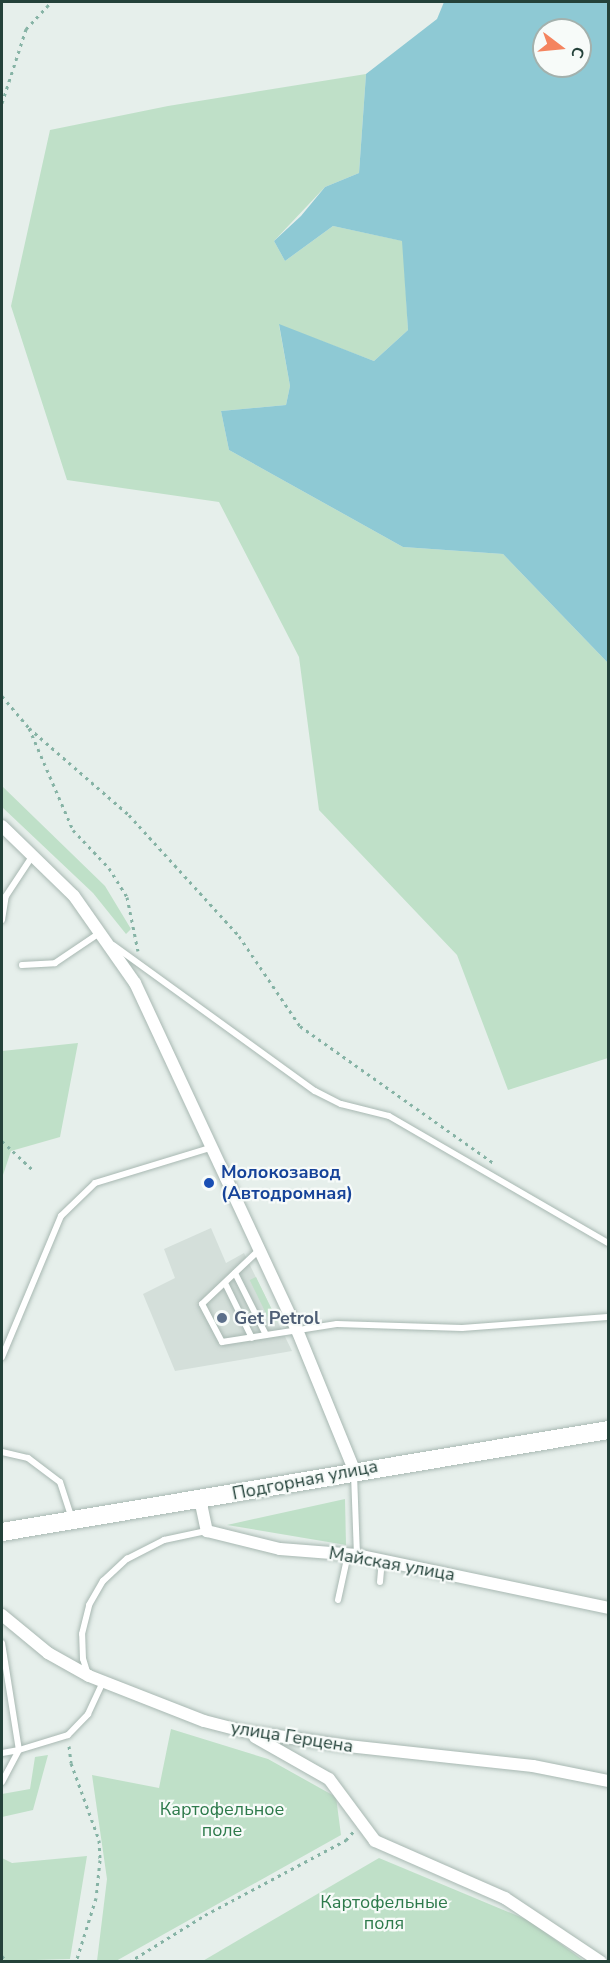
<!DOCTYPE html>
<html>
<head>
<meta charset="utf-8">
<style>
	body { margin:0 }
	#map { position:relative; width:610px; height:1963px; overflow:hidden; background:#e6efeb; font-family:"Nunito Sans",sans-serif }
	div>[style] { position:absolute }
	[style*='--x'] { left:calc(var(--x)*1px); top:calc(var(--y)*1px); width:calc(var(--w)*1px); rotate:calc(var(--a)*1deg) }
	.built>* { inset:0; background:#d4dfda }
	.green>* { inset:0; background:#bfe0c8; transform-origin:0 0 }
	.water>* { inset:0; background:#8ec9d4 }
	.path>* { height:3px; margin-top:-1.5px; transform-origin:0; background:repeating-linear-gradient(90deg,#86b3a5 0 3px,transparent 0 7.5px) }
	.roads { filter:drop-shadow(0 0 2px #a8b8b2) drop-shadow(0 0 2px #a8b8b2) }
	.lane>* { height:6px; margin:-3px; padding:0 3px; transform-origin:3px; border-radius:3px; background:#fff }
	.street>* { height:12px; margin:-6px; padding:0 6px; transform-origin:6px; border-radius:6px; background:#fff }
	.secondary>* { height:18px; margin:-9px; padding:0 9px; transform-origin:9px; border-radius:9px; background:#fff }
	.dots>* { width:16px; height:16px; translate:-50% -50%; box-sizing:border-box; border:3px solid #f7fbf9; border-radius:50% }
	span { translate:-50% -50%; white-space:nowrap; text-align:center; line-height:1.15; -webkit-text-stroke:4.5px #f7fbf9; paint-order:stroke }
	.transit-label { font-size:18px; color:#164399; font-weight:700 }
	.left { translate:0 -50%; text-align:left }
	.service-label { font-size:18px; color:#4e5e75; font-weight:700 }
	.street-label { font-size:18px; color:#24423a }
	.park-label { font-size:18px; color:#2d7a4b }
	.frame { position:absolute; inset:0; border:3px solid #24423a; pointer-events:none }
	.north { position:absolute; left:532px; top:18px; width:60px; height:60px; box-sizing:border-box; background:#f7fbf9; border:2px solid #a3b1ad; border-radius:50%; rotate:106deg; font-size:16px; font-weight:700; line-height:24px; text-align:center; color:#24423a }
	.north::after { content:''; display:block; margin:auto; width:21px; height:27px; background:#f4845f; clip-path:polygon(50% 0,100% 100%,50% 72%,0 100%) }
</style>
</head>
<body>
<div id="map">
	<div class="built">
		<div style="clip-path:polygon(211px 1228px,226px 1263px,244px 1253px,292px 1351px,175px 1371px,143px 1294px,175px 1278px,164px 1249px)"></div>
	</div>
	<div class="green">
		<div style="clip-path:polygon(366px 74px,359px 173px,325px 187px,274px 241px,285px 261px,333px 226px,403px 241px,408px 330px,374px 361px,279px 325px,290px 386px,286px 405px,221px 411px,229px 450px,403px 547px,503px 554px,608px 663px,608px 1058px,508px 1090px,457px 955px,319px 810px,299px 657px,219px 502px,67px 480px,11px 306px,50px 130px,168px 106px)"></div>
		<div style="clip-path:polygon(2px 786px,105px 886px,131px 929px,126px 934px,93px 893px,2px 807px)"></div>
		<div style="clip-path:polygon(78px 1043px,60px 1137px,11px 1151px,2px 1178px,2px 1051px)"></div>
		<div style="left:256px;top:1277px;width:49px;height:7px;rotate:64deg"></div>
		<div style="clip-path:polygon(345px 1499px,346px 1545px,227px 1525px)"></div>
		<div style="clip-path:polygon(171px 1729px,268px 1759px,336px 1797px,341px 1835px,116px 1961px,97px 1961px,107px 1879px,92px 1775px,159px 1788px)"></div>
		<div style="clip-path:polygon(48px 1755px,33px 1810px,2px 1817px,2px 1794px,30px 1789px,35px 1757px)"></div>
		<div style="clip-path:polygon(87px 1856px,70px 1959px,2px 1961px,2px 1858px,12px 1863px)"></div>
		<div style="clip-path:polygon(379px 1858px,530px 1921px,584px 1961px,201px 1962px)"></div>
	</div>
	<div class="water">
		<div style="clip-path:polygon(evenodd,444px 2px,608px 2px,608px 663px,503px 554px,403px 547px,229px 450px,221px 411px,286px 405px,290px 386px,279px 324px,374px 361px,408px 330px,402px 241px,333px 226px,285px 261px,274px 241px,301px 216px,325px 187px,359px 173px,366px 74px,437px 19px,444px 2px,544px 30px,580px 30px,580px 66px,544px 66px,544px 30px)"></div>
	</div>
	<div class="path">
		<div style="--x:2;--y:103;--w:78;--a:-72"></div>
		<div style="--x:26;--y:29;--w:37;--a:-47"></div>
		<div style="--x:2;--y:696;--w:42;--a:49.8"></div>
		<div style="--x:29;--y:728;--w:111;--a:66.7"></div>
		<div style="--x:73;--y:830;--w:52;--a:46.5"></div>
		<div style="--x:109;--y:868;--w:34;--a:58"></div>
		<div style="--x:127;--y:897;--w:55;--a:78.5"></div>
		<div style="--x:29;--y:728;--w:133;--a:41"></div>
		<div style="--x:129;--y:815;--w:164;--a:47.7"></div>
		<div style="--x:239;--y:936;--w:109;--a:55.9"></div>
		<div style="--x:300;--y:1026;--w:239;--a:35.3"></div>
		<div style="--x:2;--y:1141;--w:44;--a:43.2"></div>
		<div style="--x:69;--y:1746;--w:17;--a:83"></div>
		<div style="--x:71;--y:1763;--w:82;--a:70"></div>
		<div style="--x:99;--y:1840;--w:20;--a:87"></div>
		<div style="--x:100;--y:1860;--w:38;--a:96"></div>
		<div style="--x:96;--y:1898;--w:67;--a:107.4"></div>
		<div style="--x:2;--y:1956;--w:8;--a:50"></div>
		<div style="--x:129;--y:1962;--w:89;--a:-31.7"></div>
		<div style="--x:205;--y:1915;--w:160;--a:-28"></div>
		<div style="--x:346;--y:1840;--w:11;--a:-49"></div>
	</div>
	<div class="roads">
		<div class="lane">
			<div style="--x:2;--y:920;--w:24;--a:-81"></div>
			<div style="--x:6;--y:896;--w:49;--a:-56.6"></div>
			<div style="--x:113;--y:945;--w:249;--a:35.9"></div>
			<div style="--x:315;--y:1091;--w:29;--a:27"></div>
			<div style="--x:341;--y:1104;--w:49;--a:14"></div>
			<div style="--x:389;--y:1116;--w:253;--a:30.1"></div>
			<div style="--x:22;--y:965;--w:33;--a:-3"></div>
			<div style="--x:55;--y:963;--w:55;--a:-34"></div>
			<div style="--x:258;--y:1251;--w:77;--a:136.6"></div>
			<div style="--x:202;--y:1304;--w:43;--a:62.2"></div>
			<div style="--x:222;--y:1342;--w:116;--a:-8.9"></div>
			<div style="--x:337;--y:1324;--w:125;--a:1.8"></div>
			<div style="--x:462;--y:1328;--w:146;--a:-4.3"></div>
			<div style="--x:235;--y:1273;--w:69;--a:63.4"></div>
			<div style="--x:225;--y:1283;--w:61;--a:63.9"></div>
			<div style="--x:2;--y:1357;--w:153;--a:-67.3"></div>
			<div style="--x:61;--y:1216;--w:47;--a:-44.1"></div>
			<div style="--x:95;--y:1183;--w:120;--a:-16.9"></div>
			<div style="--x:2;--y:1452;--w:27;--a:13"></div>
			<div style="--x:28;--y:1458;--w:40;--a:37"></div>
			<div style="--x:60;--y:1482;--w:38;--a:72"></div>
			<div style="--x:354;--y:1474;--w:81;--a:87.9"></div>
			<div style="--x:380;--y:1582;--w:22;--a:-85"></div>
			<div style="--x:338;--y:1600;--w:47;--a:-77.7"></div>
			<div style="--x:2;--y:1643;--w:108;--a:81"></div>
			<div style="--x:19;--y:1750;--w:17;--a:170"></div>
			<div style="--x:88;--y:1675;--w:17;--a:-107"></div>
			<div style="--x:83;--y:1659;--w:25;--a:-92"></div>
			<div style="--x:82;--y:1634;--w:30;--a:-76"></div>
			<div style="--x:89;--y:1605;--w:28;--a:-60"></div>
			<div style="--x:103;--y:1581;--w:33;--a:-43"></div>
			<div style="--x:127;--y:1559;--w:42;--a:-27.2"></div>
			<div style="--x:164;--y:1540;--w:43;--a:-12.1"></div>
			<div style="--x:2;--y:1782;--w:36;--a:-62"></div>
			<div style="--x:19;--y:1750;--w:51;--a:-17"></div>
			<div style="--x:68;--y:1735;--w:29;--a:-46"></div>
			<div style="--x:88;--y:1714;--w:35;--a:-65"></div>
		</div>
		<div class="street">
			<div style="--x:2;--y:826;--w:100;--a:44.2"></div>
			<div style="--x:74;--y:896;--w:106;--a:55"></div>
			<div style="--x:135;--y:983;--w:383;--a:65"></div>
			<div style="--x:297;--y:1330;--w:151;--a:67.8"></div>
			<div style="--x:200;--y:1499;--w:33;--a:78"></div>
			<div style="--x:207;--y:1531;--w:75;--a:13.9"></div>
			<div style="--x:280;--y:1549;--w:77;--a:4.5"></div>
			<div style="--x:357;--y:1555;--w:257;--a:11.9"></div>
			<div style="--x:2;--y:1615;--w:60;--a:39.6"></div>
			<div style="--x:48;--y:1653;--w:47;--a:29.3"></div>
			<div style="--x:89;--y:1676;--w:123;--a:21.4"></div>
			<div style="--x:204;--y:1721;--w:40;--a:14.4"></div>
			<div style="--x:243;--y:1731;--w:106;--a:8.1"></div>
			<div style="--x:348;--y:1746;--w:186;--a:6.2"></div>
			<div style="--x:533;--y:1766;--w:76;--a:11.3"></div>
			<div style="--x:255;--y:1737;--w:85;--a:29.6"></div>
			<div style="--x:329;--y:1779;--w:77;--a:53.4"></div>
			<div style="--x:375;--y:1841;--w:142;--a:23.7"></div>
			<div style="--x:505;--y:1898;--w:115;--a:33.7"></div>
		</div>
		<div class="secondary">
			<div style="--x:2;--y:1532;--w:615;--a:-9.55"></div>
		</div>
	</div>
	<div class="dots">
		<div style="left:209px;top:1183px;background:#1a4fb4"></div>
		<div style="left:222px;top:1318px;background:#5c6f8a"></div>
	</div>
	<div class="transit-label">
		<span class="left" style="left:221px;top:1183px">Молокозавод<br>(Автодромная)</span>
	</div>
	<div class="service-label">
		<span class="left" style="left:234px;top:1318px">Get Petrol</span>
	</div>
	<div class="street-label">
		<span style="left:305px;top:1480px;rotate:-11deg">Подгорная улица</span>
		<span style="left:392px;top:1564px;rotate:10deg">Майская улица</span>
		<span style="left:292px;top:1737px;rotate:9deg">улица Герцена</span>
	</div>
	<div class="park-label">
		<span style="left:222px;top:1820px">Картофельное<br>поле</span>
		<span style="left:384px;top:1913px">Картофельные<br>поля</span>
	</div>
	<div class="frame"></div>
	<div class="north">С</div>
</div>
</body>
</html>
